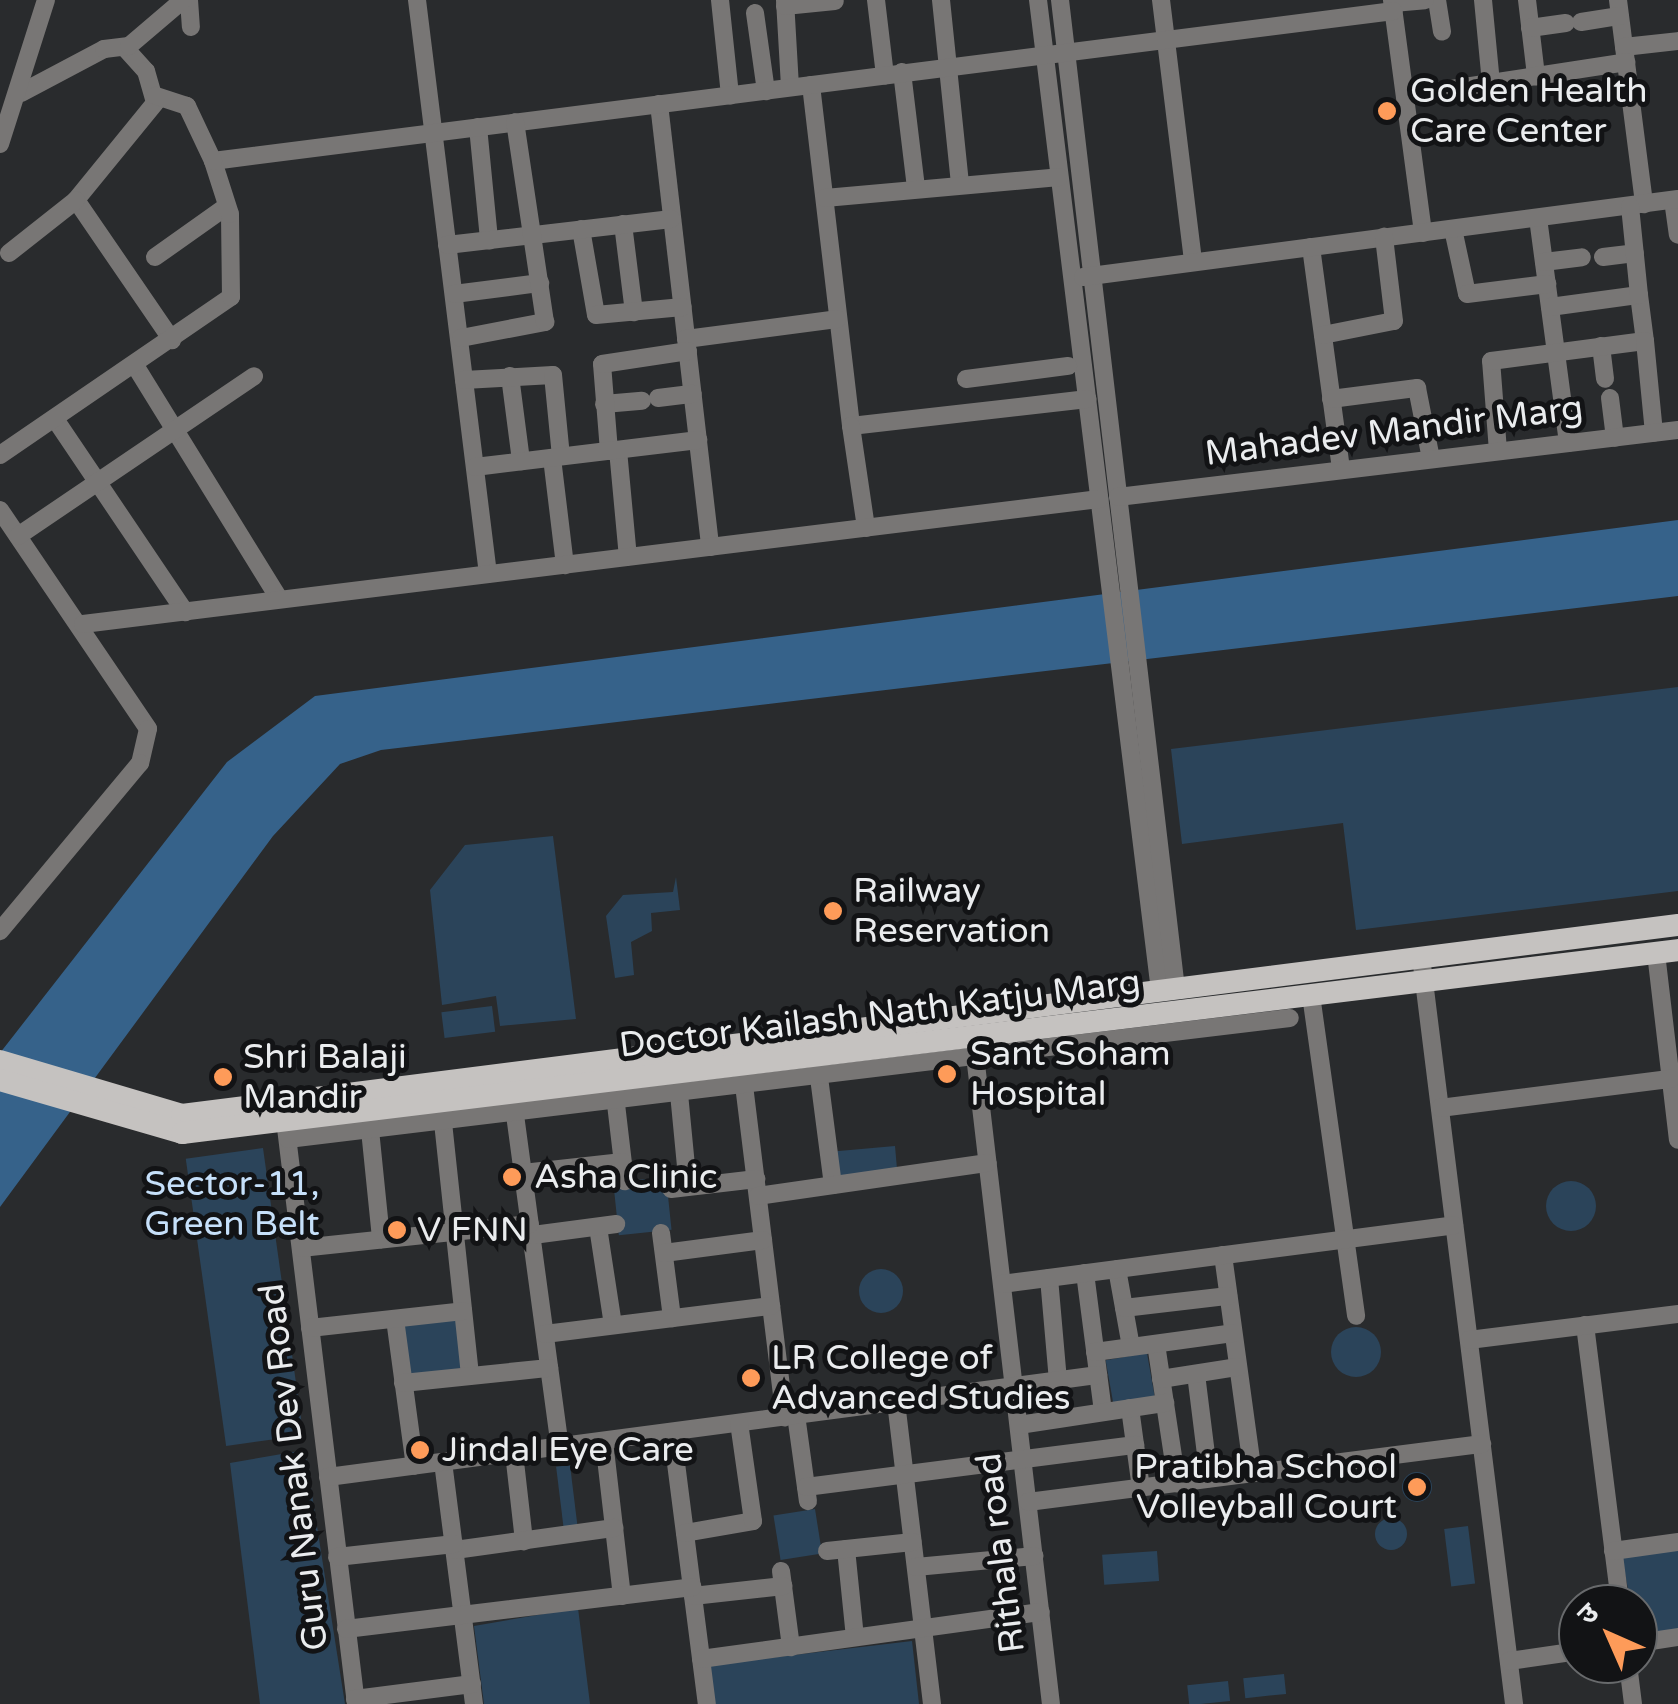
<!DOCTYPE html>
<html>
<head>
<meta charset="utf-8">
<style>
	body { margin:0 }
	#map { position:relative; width:1678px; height:1704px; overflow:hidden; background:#292b2d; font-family:"Varela Round","Noto Sans Devanagari",sans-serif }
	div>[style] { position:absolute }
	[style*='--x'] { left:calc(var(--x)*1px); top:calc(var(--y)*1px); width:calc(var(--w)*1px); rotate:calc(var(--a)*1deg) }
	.green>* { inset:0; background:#2b445a; transform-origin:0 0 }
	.round { border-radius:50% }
	.water>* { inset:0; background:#36628a }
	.minor>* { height:18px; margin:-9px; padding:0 9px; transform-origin:9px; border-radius:9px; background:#787675 }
	.major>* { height:22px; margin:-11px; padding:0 11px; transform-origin:11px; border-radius:11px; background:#c5c2c0 }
	.dots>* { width:28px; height:28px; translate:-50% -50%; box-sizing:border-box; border:5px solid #121315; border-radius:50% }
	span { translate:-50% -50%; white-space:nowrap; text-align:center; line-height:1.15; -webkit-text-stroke:10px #121315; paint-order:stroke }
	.poi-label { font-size:35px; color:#eaecee }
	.left { translate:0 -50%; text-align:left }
	.right { translate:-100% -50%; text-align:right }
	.street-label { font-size:35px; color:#eaecee }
	.park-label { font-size:35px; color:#c6e0fa }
	.north { position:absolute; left:1558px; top:1584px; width:100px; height:100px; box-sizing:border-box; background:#121315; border:2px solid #686a6c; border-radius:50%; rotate:315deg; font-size:28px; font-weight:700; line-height:40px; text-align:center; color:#eaecee }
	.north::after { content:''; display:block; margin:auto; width:35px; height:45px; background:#fe9b59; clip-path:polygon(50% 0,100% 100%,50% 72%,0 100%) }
</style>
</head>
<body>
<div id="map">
	<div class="green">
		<div style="clip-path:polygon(1678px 687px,1678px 891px,1356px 930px,1343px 823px,1182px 844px,1171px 749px)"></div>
		<div style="clip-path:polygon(553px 836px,576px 1019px,500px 1026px,496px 996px,442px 1005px,430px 890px,465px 845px)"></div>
		<div style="clip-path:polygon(676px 877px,680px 910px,651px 913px,652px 931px,631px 942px,634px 975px,615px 978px,606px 916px,623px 895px,673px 892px)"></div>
		<div style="left:492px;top:1006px;width:26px;height:51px;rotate:83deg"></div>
		<div style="left:895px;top:1146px;width:25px;height:62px;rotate:85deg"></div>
		<div style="left:263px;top:1148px;width:290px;height:78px;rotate:82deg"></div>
		<div style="left:666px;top:1177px;width:53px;height:53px;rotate:84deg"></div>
		<div class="round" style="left:1546px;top:1181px;width:50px;height:50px"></div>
		<div class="round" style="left:859px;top:1269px;width:44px;height:44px"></div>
		<div style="left:459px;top:1315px;width:57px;height:60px;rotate:83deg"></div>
		<div class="round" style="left:1331px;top:1327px;width:50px;height:50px"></div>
		<div style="left:1147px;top:1353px;width:45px;height:42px;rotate:80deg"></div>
		<div style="clip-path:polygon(305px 1450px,345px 1704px,260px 1704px,230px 1463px)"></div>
		<div style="left:570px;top:1465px;width:61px;height:14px;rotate:83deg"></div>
		<div class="round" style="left:1402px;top:1472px;width:30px;height:30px"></div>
		<div style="left:815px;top:1509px;width:45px;height:42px;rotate:81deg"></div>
		<div class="round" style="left:1375px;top:1518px;width:32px;height:32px"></div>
		<div style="left:1468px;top:1526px;width:58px;height:24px;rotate:83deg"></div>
		<div style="clip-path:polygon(1678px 1549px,1678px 1630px,1638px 1635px,1621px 1556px)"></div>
		<div style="left:1157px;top:1551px;width:30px;height:55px;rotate:86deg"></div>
		<div style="clip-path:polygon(578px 1608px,590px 1704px,484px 1704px,474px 1626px)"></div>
		<div style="clip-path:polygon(912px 1641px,919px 1704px,715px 1704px,710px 1665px)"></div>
		<div style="left:1284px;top:1674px;width:20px;height:41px;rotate:84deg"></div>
		<div style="left:1228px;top:1681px;width:20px;height:41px;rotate:84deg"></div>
	</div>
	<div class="water">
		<div style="clip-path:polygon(1678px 520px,1678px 596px,381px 750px,340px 764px,273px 836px,0 1207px,0 1053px,227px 762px,315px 696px)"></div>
	</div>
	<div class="minor">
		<div style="--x:189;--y:0;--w:27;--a:86"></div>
		<div style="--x:417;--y:0;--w:578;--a:82.95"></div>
		<div style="--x:720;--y:0;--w:96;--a:84"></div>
		<div style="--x:785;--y:0;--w:87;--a:86.7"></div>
		<div style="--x:876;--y:0;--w:76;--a:83.2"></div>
		<div style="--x:941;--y:0;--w:185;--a:84.1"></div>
		<div style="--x:1038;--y:0;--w:998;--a:82.98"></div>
		<div style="--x:1060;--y:0;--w:996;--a:83.31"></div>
		<div style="--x:1161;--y:0;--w:264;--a:83"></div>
		<div style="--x:1392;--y:0;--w:235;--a:82.4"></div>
		<div style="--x:1437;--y:0;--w:32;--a:81"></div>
		<div style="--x:1483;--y:0;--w:83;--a:84.5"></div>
		<div style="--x:1527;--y:0;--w:77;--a:83.2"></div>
		<div style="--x:1618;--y:0;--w:206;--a:82.7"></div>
		<div style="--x:1393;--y:3;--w:32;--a:-5"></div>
		<div style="--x:785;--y:6;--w:50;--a:-5.7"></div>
		<div style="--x:755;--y:13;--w:79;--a:82"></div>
		<div style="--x:1581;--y:22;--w:39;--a:-9"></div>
		<div style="--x:1530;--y:28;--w:36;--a:-8"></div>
		<div style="--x:1624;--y:47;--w:54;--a:-6.3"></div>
		<div style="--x:125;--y:48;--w:31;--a:48"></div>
		<div style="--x:146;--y:71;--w:33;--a:74"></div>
		<div style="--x:155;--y:103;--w:125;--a:129.2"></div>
		<div style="--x:76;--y:200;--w:170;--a:55.6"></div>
		<div style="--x:902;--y:72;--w:117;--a:83.1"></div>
		<div style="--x:811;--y:85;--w:343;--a:83.3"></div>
		<div style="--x:851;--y:426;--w:238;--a:-6.5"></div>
		<div style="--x:21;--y:93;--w:94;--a:-27.9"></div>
		<div style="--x:104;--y:49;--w:25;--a:-7"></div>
		<div style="--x:129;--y:46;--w:71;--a:-40.4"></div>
		<div style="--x:1405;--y:96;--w:224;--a:-8.7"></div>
		<div style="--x:659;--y:104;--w:446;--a:83.4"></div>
		<div style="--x:478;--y:127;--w:114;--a:84.4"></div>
		<div style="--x:0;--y:144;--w:151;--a:-72.3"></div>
		<div style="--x:213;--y:161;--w:1190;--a:-7.24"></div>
		<div style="--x:825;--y:198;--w:235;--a:-5.1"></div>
		<div style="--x:1673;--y:200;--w:35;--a:82"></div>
		<div style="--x:1538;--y:218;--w:227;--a:82.4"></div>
		<div style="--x:623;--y:224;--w:89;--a:82.9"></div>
		<div style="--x:581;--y:229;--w:87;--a:80.1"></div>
		<div style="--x:596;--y:315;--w:87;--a:-5.3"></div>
		<div style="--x:1453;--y:229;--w:66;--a:77.8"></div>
		<div style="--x:1467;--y:294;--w:81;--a:-7.1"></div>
		<div style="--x:447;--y:245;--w:226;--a:-6.6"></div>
		<div style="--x:1311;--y:247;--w:225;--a:82.3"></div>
		<div style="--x:9;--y:253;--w:85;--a:-38.3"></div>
		<div style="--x:155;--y:257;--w:88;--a:-35.3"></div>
		<div style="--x:1603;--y:257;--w:32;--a:-7"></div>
		<div style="--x:1544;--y:262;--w:38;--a:-7"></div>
		<div style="--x:1083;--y:277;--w:600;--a:-7.47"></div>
		<div style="--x:454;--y:294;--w:87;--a:-7.3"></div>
		<div style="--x:1639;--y:295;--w:46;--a:82.6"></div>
		<div style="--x:1550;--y:307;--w:90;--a:-7.7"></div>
		<div style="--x:1639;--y:295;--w:89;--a:-95.8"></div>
		<div style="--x:1323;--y:335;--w:72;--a:-11.2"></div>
		<div style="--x:1394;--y:321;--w:85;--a:-96.8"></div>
		<div style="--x:461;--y:338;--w:86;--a:-10.8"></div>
		<div style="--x:545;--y:322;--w:202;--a:-98.5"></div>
		<div style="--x:686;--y:339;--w:152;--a:-7.5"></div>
		<div style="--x:1601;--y:346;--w:33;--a:83"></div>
		<div style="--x:136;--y:367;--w:270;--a:58.3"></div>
		<div style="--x:510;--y:376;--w:86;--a:82.6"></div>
		<div style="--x:966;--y:379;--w:103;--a:-7.3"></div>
		<div style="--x:464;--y:380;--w:89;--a:-3.2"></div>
		<div style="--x:553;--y:375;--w:81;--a:84.4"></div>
		<div style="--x:658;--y:398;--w:35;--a:-7"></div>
		<div style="--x:1610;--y:398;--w:40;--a:82.9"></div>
		<div style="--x:1331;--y:399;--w:87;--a:-7.3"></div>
		<div style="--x:1417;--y:388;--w:72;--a:78.8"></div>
		<div style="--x:604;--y:404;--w:38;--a:-5"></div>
		<div style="--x:55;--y:419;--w:233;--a:56"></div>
		<div style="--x:851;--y:426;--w:103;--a:81.6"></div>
		<div style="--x:618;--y:450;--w:107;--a:84.7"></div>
		<div style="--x:609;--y:451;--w:87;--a:-94.6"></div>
		<div style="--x:602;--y:364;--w:87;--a:-8.6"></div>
		<div style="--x:1498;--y:451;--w:90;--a:-94.4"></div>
		<div style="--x:1491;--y:361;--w:155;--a:-7.4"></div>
		<div style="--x:1645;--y:341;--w:92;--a:84.4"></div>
		<div style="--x:0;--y:455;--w:280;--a:-34.4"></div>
		<div style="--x:231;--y:297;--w:83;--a:-90.7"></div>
		<div style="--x:230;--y:214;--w:56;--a:-107.8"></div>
		<div style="--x:213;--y:161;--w:61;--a:-115.3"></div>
		<div style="--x:187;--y:106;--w:33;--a:-162"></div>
		<div style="--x:552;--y:458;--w:108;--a:83.1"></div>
		<div style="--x:475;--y:467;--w:225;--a:-6.9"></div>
		<div style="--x:1118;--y:497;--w:564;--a:-6.82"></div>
		<div style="--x:0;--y:510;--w:264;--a:55.9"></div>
		<div style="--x:148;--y:729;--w:35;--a:103"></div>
		<div style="--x:140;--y:763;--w:219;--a:129.8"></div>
		<div style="--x:18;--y:536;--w:285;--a:-34.1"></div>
		<div style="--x:83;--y:624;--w:1024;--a:-7.01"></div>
		<div style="--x:1656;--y:953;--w:188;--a:83.3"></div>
		<div style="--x:1421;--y:957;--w:753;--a:82.9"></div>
		<div style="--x:1311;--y:995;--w:324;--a:82"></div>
		<div style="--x:974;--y:1047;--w:661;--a:83.32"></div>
		<div style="--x:817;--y:1062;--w:124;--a:82.6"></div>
		<div style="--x:743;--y:1077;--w:343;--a:83"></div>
		<div style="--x:678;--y:1083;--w:104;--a:84.5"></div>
		<div style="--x:614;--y:1087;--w:95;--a:83.3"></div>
		<div style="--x:513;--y:1100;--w:350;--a:82.3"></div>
		<div style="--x:1440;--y:1108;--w:233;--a:-7.2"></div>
		<div style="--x:442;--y:1113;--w:264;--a:83.9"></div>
		<div style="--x:369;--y:1120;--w:120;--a:84.2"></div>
		<div style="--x:286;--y:1128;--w:580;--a:83.07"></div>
		<div style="--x:288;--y:1139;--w:1009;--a:-6.89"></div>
		<div style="--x:523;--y:1173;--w:100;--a:-6.3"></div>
		<div style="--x:671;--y:1189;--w:86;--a:-6.7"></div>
		<div style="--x:758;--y:1196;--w:232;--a:-8.2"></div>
		<div style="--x:598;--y:1227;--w:99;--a:81.3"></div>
		<div style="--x:661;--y:1233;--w:86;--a:82.6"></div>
		<div style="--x:533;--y:1235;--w:84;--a:-7.5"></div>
		<div style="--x:301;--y:1248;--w:230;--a:-6"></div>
		<div style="--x:664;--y:1253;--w:100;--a:-7.5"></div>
		<div style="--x:1223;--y:1255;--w:220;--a:82.2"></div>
		<div style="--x:1117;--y:1269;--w:79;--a:79.8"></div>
		<div style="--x:1085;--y:1273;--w:140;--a:82.6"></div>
		<div style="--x:1049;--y:1278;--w:102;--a:85"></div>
		<div style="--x:1002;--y:1284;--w:456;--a:-7.4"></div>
		<div style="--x:1124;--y:1308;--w:105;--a:-6.6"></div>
		<div style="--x:395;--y:1319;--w:148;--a:82.3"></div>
		<div style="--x:1585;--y:1325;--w:281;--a:82.8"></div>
		<div style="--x:310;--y:1328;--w:154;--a:-6.3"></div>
		<div style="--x:545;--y:1334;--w:228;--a:-7.1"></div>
		<div style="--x:1469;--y:1340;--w:211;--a:-7.1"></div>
		<div style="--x:1156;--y:1344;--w:141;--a:81.4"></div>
		<div style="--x:1095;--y:1352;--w:139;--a:-7.8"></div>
		<div style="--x:1196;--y:1374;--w:105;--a:82.9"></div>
		<div style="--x:1161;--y:1379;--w:78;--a:-8.9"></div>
		<div style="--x:403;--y:1383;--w:147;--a:-5.9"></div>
		<div style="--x:896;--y:1402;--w:304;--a:83.2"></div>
		<div style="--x:1130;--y:1408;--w:81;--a:82.2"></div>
		<div style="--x:796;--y:1415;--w:87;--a:82.1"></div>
		<div style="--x:1019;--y:1425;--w:148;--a:-8.6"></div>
		<div style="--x:672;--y:1432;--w:274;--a:82.7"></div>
		<div style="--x:604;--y:1441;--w:156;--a:83.4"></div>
		<div style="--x:514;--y:1453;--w:89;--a:83.5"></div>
		<div style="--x:443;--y:1462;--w:244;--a:82.7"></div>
		<div style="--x:328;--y:1477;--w:777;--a:-7.55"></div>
		<div style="--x:806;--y:1487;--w:332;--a:-7.3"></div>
		<div style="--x:1028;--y:1502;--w:458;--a:-7.3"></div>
		<div style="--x:685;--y:1533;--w:69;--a:-10"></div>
		<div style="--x:753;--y:1521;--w:99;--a:-98.1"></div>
		<div style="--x:846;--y:1549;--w:88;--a:84.2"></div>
		<div style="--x:455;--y:1550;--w:161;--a:-7.9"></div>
		<div style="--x:827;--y:1551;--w:86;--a:-6"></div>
		<div style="--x:1613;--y:1551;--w:66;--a:-7.9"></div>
		<div style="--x:337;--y:1557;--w:118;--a:-6.3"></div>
		<div style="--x:916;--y:1567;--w:119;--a:-5.3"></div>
		<div style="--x:781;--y:1571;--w:77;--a:82.5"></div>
		<div style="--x:693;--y:1596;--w:91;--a:-6.3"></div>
		<div style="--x:346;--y:1629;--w:349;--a:-6.9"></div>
		<div style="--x:1638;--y:1643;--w:40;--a:-8.5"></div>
		<div style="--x:701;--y:1659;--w:343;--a:-7.9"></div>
		<div style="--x:1509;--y:1661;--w:70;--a:-8.2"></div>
		<div style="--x:1628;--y:1664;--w:40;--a:82.9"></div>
		<div style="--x:355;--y:1699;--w:118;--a:-7.3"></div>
	</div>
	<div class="major">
		<div style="--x:0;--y:1061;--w:190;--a:16.5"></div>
		<div style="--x:182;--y:1115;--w:1508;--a:-7.24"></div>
		<div style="--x:0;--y:1080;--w:190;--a:16.2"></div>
		<div style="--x:182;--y:1133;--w:1507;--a:-6.97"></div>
	</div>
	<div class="dots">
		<div style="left:1387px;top:111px;background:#fe9b59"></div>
		<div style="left:833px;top:911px;background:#fe9b59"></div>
		<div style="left:947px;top:1074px;background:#fe9b59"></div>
		<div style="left:223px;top:1077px;background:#fe9b59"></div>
		<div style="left:512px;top:1177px;background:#fe9b59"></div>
		<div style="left:397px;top:1230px;background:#fe9b59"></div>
		<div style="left:751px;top:1378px;background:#fe9b59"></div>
		<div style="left:420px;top:1450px;background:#fe9b59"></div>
		<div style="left:1417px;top:1487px;background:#fe9b59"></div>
	</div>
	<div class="poi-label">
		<span class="left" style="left:1410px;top:111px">Golden Health<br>Care Center</span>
		<span class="left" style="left:853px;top:911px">Railway<br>Reservation</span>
		<span class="left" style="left:970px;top:1074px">Sant Soham<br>Hospital</span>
		<span class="left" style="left:243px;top:1077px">Shri Balaji<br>Mandir</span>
		<span class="left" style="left:534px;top:1177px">Asha Clinic</span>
		<span class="left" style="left:417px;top:1230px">V FNN</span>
		<span class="left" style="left:771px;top:1378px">LR College of<br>Advanced Studies</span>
		<span class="left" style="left:442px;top:1450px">Jindal Eye Care</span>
		<span class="right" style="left:1397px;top:1487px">Pratibha School<br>Volleyball Court</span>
	</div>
	<div class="street-label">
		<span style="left:1394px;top:431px;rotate:-7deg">Mahadev Mandir Marg</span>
		<span style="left:880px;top:1014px;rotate:-7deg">Doctor Kailash Nath Katju Marg</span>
		<span style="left:294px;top:1467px;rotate:-97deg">Guru Nanak Dev Road</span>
		<span style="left:1001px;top:1553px;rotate:-97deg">Rithala road</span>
	</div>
	<div class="park-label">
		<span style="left:232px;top:1204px">Sector-11,<br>Green Belt</span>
	</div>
	<div class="north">उ</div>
</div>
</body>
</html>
